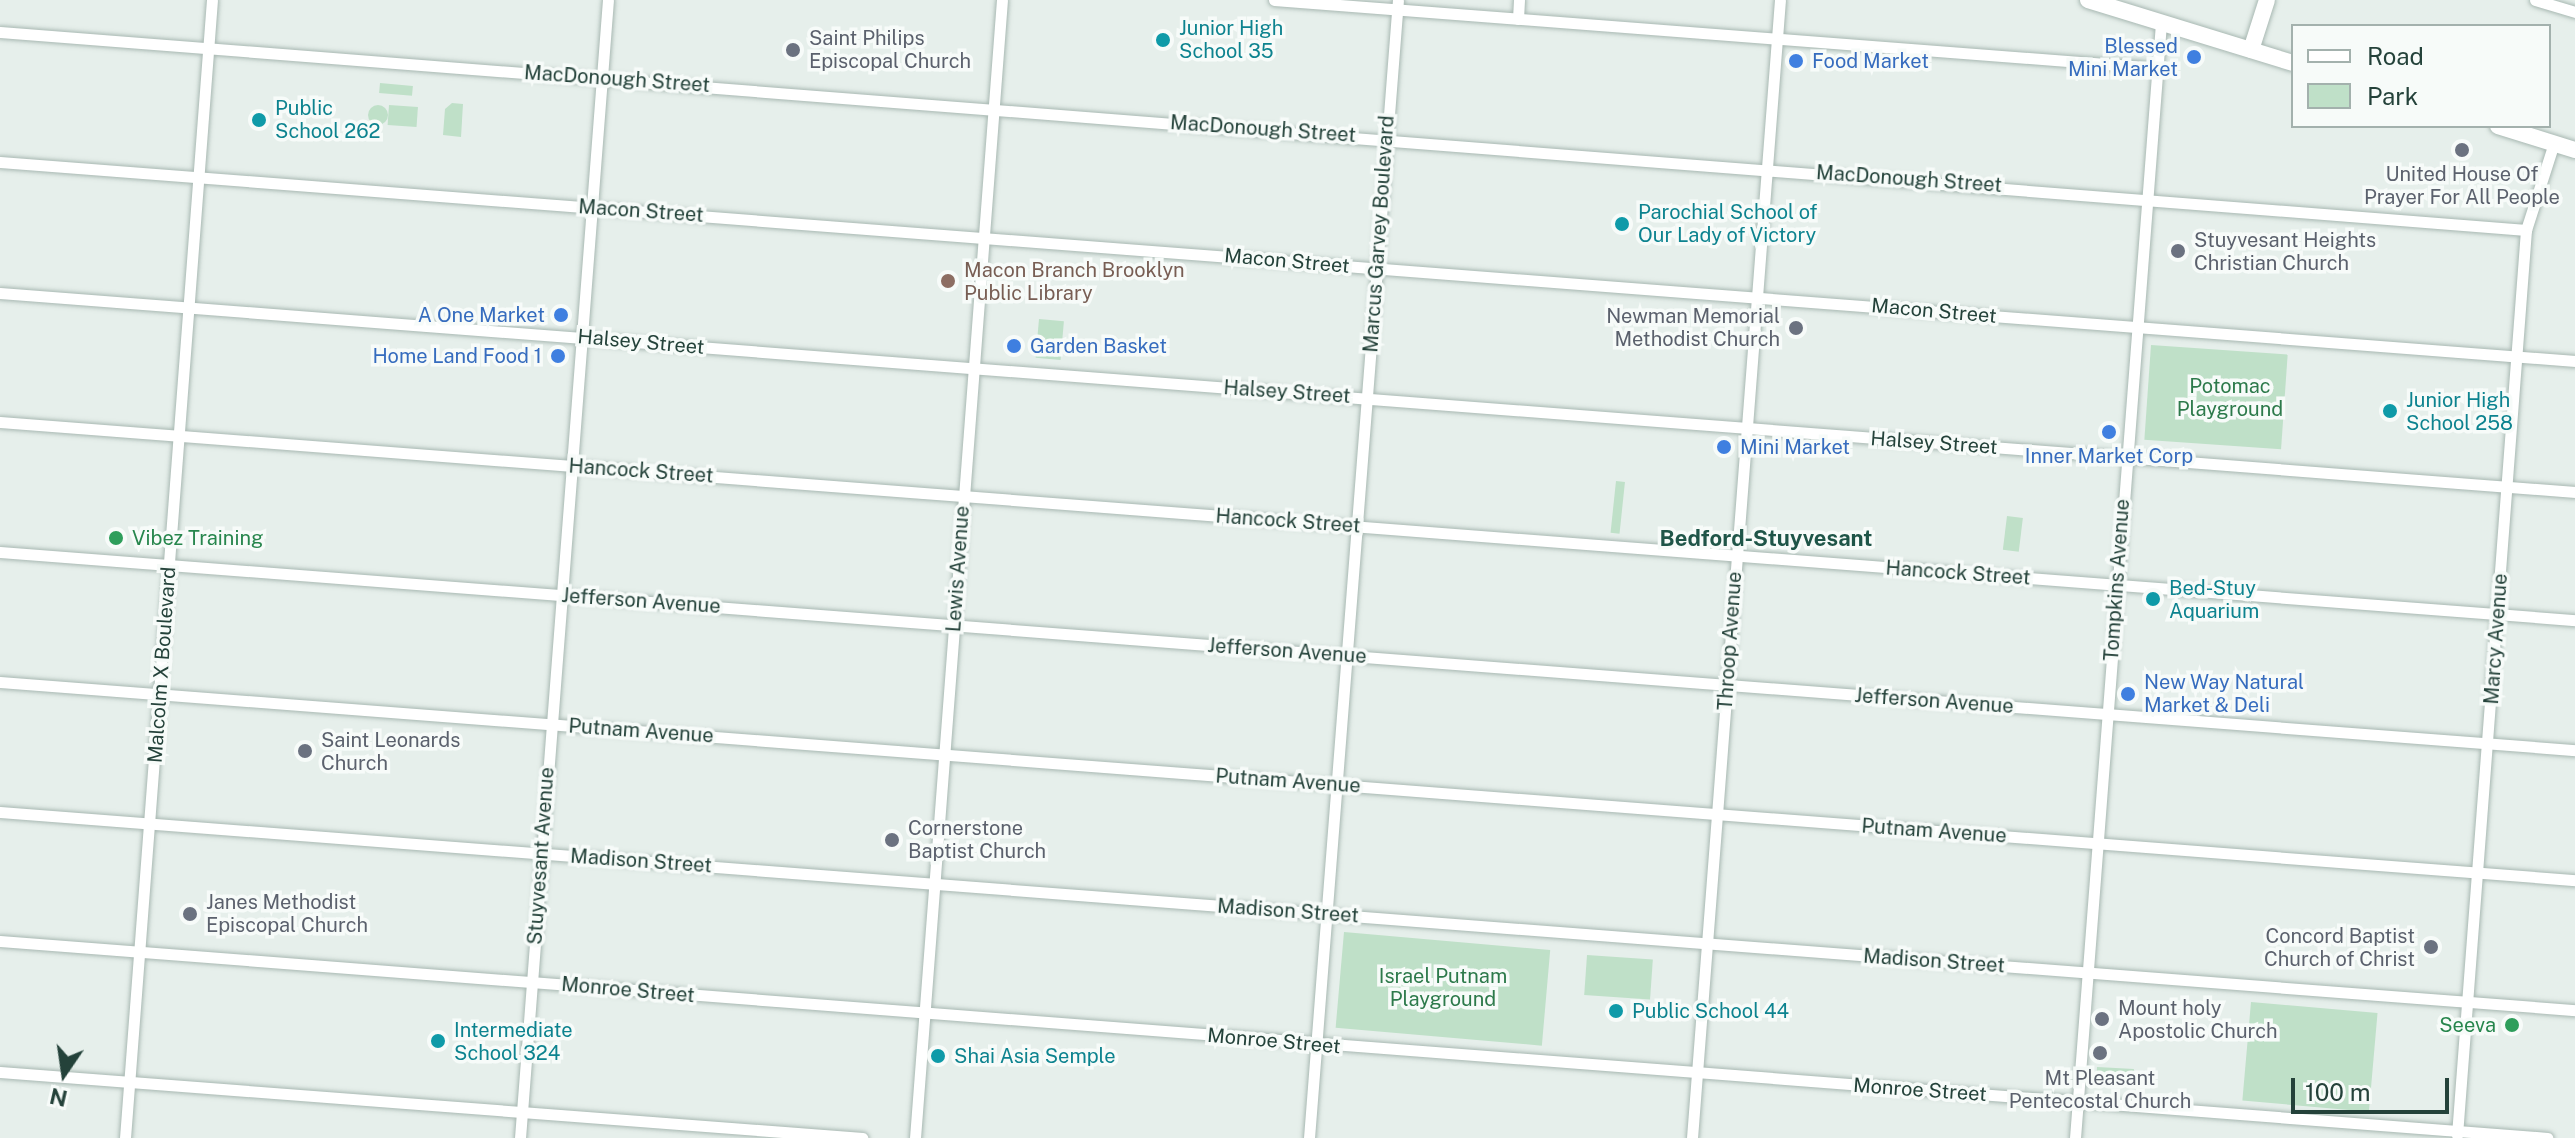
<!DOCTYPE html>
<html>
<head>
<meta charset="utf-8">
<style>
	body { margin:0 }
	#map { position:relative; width:2575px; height:1138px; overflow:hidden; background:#e6efeb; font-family:"Public Sans",sans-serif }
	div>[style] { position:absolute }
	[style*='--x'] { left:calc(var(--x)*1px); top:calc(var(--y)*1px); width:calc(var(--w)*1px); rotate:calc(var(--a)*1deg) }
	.green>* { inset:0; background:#bfe0c8; transform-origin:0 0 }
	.round { border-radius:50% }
	.roads { filter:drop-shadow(0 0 2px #a8b8b2) drop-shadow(0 0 2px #a8b8b2) }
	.street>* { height:11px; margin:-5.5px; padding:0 5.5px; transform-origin:5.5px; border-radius:5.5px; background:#fff }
	.secondary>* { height:16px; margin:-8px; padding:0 8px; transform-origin:8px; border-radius:8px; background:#fff }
	.dots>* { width:22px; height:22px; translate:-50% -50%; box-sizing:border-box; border:4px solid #f7fbf9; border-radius:50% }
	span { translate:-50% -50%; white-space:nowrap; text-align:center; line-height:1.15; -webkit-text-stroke:7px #f7fbf9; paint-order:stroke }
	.culture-label { font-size:20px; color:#0d838f }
	.left { translate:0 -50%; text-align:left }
	.worship-label { font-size:20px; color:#5b616d }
	.right { translate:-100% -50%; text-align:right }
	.shop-label { font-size:20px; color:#366cbe }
	.street-label { font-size:20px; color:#24423a }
	.education-label { font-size:20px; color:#785e54 }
	.park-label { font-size:20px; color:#2d7a4b }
	.leisure-label { font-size:20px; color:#27864d }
	.neighbourhood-label { font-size:22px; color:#1f5548; font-weight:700 }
	.legend { position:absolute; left:2291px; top:24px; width:260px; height:104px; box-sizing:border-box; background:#f7fbf9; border:2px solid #a3b1ad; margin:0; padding:10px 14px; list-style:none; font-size:24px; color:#24423a }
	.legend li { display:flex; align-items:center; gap:16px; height:40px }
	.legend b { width:40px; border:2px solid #a3b1ad }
	.north { position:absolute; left:24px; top:1034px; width:80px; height:80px; -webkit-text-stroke:6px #f7fbf9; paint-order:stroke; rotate:193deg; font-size:22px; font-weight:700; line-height:32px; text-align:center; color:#24423a }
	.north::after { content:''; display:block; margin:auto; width:28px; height:36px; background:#24423a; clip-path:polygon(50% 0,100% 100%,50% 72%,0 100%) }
	.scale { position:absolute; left:2291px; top:1078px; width:158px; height:36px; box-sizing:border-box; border:4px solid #24423a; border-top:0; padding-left:10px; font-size:24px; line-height:28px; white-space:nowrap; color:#24423a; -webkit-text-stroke:6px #f7fbf9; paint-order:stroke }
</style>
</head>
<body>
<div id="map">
	<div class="green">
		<div style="left:380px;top:83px;width:33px;height:10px;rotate:5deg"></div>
		<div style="clip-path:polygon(452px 103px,463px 104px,461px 137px,443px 135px,445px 109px)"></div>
		<div style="left:389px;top:105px;width:29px;height:20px;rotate:4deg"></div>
		<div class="round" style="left:368px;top:105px;width:20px;height:20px"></div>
		<div style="left:1039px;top:319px;width:25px;height:39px;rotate:5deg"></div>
		<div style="left:2151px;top:345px;width:137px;height:95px;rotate:4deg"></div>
		<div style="left:1616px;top:481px;width:9px;height:52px;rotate:6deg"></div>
		<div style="left:2007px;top:516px;width:16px;height:34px;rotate:7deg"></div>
		<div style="left:1344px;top:932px;width:207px;height:96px;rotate:5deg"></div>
		<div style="left:1587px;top:955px;width:66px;height:40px;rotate:4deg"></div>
		<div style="left:2251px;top:1002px;width:127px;height:99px;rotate:5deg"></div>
		<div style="left:2097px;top:1067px;width:37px;height:10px;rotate:3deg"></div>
	</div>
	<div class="roads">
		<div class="street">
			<div style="--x:1274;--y:0;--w:886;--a:4.4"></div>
			<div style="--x:2535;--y:0;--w:42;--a:16.7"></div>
			<div style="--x:1518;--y:19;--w:19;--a:-87"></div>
			<div style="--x:0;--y:32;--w:2534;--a:4.48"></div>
			<div style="--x:0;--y:162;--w:2583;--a:4.42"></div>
			<div style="--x:0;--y:293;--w:2583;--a:4.42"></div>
			<div style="--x:0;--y:422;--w:2583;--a:4.4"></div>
			<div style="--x:0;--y:552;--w:2583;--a:4.4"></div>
			<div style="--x:0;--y:682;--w:2583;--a:4.4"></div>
			<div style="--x:0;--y:812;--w:2583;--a:4.4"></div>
			<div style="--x:0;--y:941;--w:2555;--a:4.42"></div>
			<div style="--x:0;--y:1072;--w:865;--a:4.38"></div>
			<div style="--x:2457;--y:1135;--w:908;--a:-85.64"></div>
			<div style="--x:2526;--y:230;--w:91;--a:-72.2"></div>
			<div style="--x:125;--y:1138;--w:1141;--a:-85.63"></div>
			<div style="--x:520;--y:1138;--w:1141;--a:-85.58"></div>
			<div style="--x:915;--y:1138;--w:1141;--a:-85.63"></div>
			<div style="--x:1309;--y:1138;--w:1141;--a:-85.53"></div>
			<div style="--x:1692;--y:1138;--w:1141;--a:-85.58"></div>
			<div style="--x:2075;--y:1138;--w:1119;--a:-85.59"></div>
		</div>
		<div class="secondary">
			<div style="--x:2088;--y:0;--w:214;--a:17.1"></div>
			<div style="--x:2251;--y:50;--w:52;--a:-72.3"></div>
			<div style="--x:2498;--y:126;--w:81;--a:17.3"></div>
		</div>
	</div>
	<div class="dots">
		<div style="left:1163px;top:40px;background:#0f9aa8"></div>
		<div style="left:793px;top:50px;background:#6b7280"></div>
		<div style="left:2194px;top:57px;background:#3f7fe0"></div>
		<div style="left:1796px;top:61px;background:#3f7fe0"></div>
		<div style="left:259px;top:120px;background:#0f9aa8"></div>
		<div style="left:2462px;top:150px;background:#6b7280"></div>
		<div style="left:1622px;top:224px;background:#0f9aa8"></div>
		<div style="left:2178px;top:251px;background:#6b7280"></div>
		<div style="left:948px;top:281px;background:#8d6e63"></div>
		<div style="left:561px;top:315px;background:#3f7fe0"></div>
		<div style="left:1796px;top:328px;background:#6b7280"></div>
		<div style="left:1014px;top:346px;background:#3f7fe0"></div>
		<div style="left:558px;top:356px;background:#3f7fe0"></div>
		<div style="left:2390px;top:411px;background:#0f9aa8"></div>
		<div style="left:2109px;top:432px;background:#3f7fe0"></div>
		<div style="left:1724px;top:447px;background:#3f7fe0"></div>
		<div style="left:116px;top:538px;background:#2e9e5b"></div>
		<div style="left:2153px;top:599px;background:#0f9aa8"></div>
		<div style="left:2128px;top:694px;background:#3f7fe0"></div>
		<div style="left:305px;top:751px;background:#6b7280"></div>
		<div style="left:892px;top:840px;background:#6b7280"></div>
		<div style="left:190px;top:914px;background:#6b7280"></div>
		<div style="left:2431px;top:947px;background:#6b7280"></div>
		<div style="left:1616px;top:1011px;background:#0f9aa8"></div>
		<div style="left:2102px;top:1019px;background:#6b7280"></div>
		<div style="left:2512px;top:1025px;background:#2e9e5b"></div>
		<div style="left:438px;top:1041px;background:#0f9aa8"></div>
		<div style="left:2100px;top:1053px;background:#6b7280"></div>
		<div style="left:938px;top:1056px;background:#0f9aa8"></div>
	</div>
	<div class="culture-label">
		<span class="left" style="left:1179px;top:40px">Junior High<br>School 35</span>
		<span class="left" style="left:275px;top:120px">Public<br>School 262</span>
		<span class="left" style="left:1638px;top:224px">Parochial School of<br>Our Lady of Victory</span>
		<span class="left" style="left:2406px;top:412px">Junior High<br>School 258</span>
		<span class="left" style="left:2169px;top:600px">Bed-Stuy<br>Aquarium</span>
		<span class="left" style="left:1632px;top:1011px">Public School 44</span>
		<span class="left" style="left:454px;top:1042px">Intermediate<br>School 324</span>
		<span class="left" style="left:954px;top:1056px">Shai Asia Semple</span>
	</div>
	<div class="worship-label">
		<span class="left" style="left:809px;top:50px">Saint Philips<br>Episcopal Church</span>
		<span style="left:2462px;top:186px">United House Of<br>Prayer For All People</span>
		<span class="left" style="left:2194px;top:252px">Stuyvesant Heights<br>Christian Church</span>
		<span class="right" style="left:1780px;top:328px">Newman Memorial<br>Methodist Church</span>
		<span class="left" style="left:321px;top:752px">Saint Leonards<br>Church</span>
		<span class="left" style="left:908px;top:840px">Cornerstone<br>Baptist Church</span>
		<span class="left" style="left:206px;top:914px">Janes Methodist<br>Episcopal Church</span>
		<span class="right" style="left:2415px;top:948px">Concord Baptist<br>Church of Christ</span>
		<span class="left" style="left:2118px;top:1020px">Mount holy<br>Apostolic Church</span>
		<span style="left:2100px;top:1090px">Mt Pleasant<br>Pentecostal Church</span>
	</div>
	<div class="shop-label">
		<span class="right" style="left:2178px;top:58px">Blessed<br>Mini Market</span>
		<span class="left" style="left:1812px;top:61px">Food Market</span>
		<span class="right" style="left:545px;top:315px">A One Market</span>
		<span class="left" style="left:1030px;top:346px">Garden Basket</span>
		<span class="right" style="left:542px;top:356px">Home Land Food 1</span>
		<span class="left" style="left:1740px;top:447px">Mini Market</span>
		<span style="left:2109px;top:456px">Inner Market Corp</span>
		<span class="left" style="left:2144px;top:694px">New Way Natural<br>Market &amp; Deli</span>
	</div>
	<div class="street-label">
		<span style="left:617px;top:79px;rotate:4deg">MacDonough Street</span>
		<span style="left:1263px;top:129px;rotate:4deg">MacDonough Street</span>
		<span style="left:1909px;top:179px;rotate:4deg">MacDonough Street</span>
		<span style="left:641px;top:211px;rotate:4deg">Macon Street</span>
		<span style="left:1379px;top:234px;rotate:-86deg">Marcus Garvey Boulevard</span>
		<span style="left:1287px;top:261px;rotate:5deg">Macon Street</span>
		<span style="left:1934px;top:311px;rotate:5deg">Macon Street</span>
		<span style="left:641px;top:342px;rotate:5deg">Halsey Street</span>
		<span style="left:1287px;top:392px;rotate:4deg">Halsey Street</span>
		<span style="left:1934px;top:443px;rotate:4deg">Halsey Street</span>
		<span style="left:641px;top:471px;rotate:4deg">Hancock Street</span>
		<span style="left:1288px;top:521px;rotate:4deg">Hancock Street</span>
		<span style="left:958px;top:569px;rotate:-86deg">Lewis Avenue</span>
		<span style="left:1958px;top:573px;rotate:4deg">Hancock Street</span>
		<span style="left:2117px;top:580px;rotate:-86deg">Tompkins Avenue</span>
		<span style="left:641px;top:601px;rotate:4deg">Jefferson Avenue</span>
		<span style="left:2496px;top:639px;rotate:-86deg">Marcy Avenue</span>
		<span style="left:1730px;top:641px;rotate:-86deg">Throop Avenue</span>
		<span style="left:1287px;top:651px;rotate:4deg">Jefferson Avenue</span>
		<span style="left:162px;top:665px;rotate:-86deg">Malcolm X Boulevard</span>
		<span style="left:1934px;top:701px;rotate:4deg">Jefferson Avenue</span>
		<span style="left:641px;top:731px;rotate:4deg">Putnam Avenue</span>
		<span style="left:1288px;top:781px;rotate:4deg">Putnam Avenue</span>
		<span style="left:1934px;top:831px;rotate:4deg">Putnam Avenue</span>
		<span style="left:541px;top:856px;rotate:-86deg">Stuyvesant Avenue</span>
		<span style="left:641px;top:861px;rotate:4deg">Madison Street</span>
		<span style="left:1288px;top:911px;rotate:4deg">Madison Street</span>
		<span style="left:1934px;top:961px;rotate:4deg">Madison Street</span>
		<span style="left:628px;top:990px;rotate:5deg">Monroe Street</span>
		<span style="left:1274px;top:1041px;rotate:5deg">Monroe Street</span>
		<span style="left:1920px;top:1090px;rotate:4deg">Monroe Street</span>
	</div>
	<div class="education-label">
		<span class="left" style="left:964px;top:282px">Macon Branch Brooklyn<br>Public Library</span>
	</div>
	<div class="park-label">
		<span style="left:2230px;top:398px">Potomac<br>Playground</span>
		<span style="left:1443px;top:988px">Israel Putnam<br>Playground</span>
	</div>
	<div class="leisure-label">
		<span class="left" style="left:132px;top:538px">Vibez Training</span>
		<span class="right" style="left:2496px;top:1025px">Seeva</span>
	</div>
	<div class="neighbourhood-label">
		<span style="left:1766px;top:539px">Bedford-Stuyvesant</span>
	</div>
	<ul class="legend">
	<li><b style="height:10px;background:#fff"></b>Road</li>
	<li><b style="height:22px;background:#bfe0c8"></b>Park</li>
	</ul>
	<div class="north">N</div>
	<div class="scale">100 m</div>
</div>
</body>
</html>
